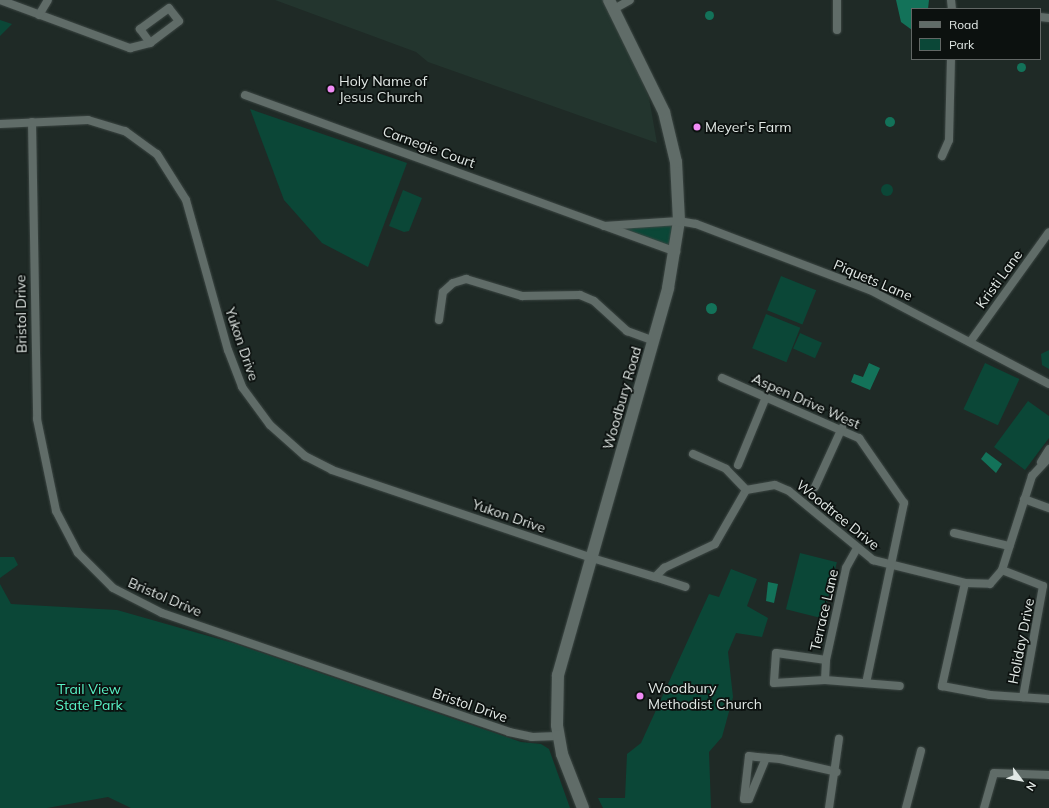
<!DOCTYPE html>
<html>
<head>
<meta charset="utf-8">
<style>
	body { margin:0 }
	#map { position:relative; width:1049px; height:808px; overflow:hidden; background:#1f2a26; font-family:Mulish,sans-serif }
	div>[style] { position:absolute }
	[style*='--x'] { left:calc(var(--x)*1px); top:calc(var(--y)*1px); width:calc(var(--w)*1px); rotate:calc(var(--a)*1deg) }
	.built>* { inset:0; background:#23352e }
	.green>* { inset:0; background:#0b4737; transform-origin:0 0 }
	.round { border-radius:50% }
	.water>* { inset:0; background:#137259 }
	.roads { filter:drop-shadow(0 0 1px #3c4643) drop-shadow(0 0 1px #3c4643) }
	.minor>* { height:8px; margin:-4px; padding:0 4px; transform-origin:4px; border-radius:4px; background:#606c68 }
	.secondary>* { height:12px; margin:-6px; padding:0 6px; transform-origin:6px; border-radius:6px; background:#606c68 }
	.dots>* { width:11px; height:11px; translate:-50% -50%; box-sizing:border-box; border:2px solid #0c110f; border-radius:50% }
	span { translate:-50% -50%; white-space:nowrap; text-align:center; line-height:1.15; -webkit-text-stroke:3.5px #0c110f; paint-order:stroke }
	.poi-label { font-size:14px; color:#e2e9e6 }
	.left { translate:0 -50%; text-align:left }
	.street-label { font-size:14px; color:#e2e9e6 }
	.park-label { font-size:14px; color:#59f3c6 }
	.legend { position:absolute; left:911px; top:8px; width:130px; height:52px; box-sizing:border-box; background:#0c110f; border:1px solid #626765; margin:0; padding:5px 7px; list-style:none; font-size:12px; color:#e2e9e6 }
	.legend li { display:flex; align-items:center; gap:8px; height:20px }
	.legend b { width:20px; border:1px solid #626765 }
	.north { position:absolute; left:1001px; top:760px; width:40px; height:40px; -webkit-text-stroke:3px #0c110f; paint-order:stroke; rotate:122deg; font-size:11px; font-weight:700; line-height:16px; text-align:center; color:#e2e9e6 }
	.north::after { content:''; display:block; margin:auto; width:14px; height:18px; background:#e2e9e6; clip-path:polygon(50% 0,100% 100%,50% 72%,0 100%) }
</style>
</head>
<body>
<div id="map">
	<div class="built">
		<div style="clip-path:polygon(275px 0,607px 0,649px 98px,657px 143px,428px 62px,416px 52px)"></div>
	</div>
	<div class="green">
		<div style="clip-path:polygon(0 20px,12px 24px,0 36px)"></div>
		<div style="clip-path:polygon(250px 109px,407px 163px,368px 267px,322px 243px,284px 200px)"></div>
		<div class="round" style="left:881px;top:184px;width:12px;height:12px"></div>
		<div style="clip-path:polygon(403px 190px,422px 198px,409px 231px,404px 232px,389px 226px)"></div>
		<div style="clip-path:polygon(678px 221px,675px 251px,608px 227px)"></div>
		<div style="left:781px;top:276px;width:38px;height:37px;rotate:22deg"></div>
		<div style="left:766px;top:314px;width:37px;height:37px;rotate:22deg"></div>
		<div style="left:800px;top:333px;width:24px;height:17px;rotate:24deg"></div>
		<div style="clip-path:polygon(1049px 350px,1049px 369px,1042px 365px,1041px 354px)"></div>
		<div style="left:985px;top:363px;width:38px;height:51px;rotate:25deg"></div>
		<div style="clip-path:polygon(1028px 401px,1049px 416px,1049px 438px,1025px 470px,994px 447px)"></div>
		<div style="left:800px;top:553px;width:38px;height:58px;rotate:14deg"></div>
		<div style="clip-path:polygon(0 557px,14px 557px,18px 565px,0 578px)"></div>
		<div style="clip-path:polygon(731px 569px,757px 579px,747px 606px,768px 618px,762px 637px,736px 633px,728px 652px,733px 697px,722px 737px,709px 752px,711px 808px,603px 808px,598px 798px,625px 798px,627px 754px,641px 743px,709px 594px,719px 597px)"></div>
		<div style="clip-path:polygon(0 584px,11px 604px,117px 610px,233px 643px,521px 742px,541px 744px,549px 749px,570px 808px,131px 808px,108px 797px,47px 808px,0 808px)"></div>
	</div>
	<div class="water">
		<div style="clip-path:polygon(896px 0,929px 0,928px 9px,912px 9px,912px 30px,901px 22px)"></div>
		<div class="round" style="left:704.5px;top:10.5px;width:9px;height:9px"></div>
		<div class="round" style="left:1016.5px;top:62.5px;width:9px;height:9px"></div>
		<div class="round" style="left:885px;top:117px;width:10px;height:10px"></div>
		<div class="round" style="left:705.5px;top:302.5px;width:11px;height:11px"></div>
		<div style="clip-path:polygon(869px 363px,880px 368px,870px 390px,851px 382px,854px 374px,863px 377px)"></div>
		<div style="clip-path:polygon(986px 452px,1002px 464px,996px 473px,981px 459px)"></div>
		<div style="clip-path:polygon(768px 582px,778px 584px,774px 603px,766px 601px)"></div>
	</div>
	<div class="roads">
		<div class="minor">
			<div style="--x:0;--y:0;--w:139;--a:20.3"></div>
			<div style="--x:130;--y:48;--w:21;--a:-14"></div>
			<div style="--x:150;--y:43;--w:36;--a:-37"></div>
			<div style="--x:179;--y:21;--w:16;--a:-128"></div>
			<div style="--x:169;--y:8;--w:36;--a:144"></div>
			<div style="--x:140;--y:29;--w:17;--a:54"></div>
			<div style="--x:951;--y:0;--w:9;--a:84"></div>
			<div style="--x:614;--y:9;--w:18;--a:-29"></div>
			<div style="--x:39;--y:15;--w:17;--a:-59"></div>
			<div style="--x:1040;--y:17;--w:9;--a:6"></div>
			<div style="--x:837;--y:30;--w:30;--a:-90"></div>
			<div style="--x:245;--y:95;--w:459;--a:20"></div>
			<div style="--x:32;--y:122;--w:297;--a:89"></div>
			<div style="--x:37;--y:419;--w:94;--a:78.3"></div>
			<div style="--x:56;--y:511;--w:47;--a:62.4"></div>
			<div style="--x:78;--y:553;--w:49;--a:45"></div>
			<div style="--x:113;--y:588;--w:55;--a:27"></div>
			<div style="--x:162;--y:613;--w:367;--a:18.9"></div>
			<div style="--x:509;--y:732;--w:24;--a:12"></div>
			<div style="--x:532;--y:737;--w:26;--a:-2"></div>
			<div style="--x:0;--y:124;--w:88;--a:-2.6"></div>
			<div style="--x:88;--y:120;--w:39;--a:17"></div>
			<div style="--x:125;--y:131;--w:39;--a:36"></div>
			<div style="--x:157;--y:154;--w:54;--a:57.8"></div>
			<div style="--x:186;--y:200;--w:156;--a:74.4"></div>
			<div style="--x:228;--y:350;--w:40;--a:69"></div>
			<div style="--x:242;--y:387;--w:47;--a:53.6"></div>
			<div style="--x:270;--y:425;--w:47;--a:41.5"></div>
			<div style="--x:305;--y:456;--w:30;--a:27"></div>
			<div style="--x:332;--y:470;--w:274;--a:18.7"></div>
			<div style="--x:592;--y:558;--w:66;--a:16.8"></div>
			<div style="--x:655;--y:577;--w:13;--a:-45"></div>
			<div style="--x:664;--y:568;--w:56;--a:-25.2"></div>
			<div style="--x:715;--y:544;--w:62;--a:-60.1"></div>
			<div style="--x:746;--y:490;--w:29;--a:-10"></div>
			<div style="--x:775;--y:485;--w:15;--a:23"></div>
			<div style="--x:789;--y:491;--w:109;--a:39.4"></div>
			<div style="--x:873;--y:560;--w:95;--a:14"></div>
			<div style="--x:965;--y:583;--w:25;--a:2"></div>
			<div style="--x:990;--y:584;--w:18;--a:-49"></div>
			<div style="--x:1002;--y:570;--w:99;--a:-72.3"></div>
			<div style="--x:1032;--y:476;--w:25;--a:-47"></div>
			<div style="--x:942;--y:156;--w:17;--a:-66"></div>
			<div style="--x:949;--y:140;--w:81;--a:-88.6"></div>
			<div style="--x:604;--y:226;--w:75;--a:-3.8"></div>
			<div style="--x:679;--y:221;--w:17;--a:10"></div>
			<div style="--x:696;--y:224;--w:186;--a:20.8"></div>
			<div style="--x:870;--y:290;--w:202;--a:27.7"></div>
			<div style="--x:439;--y:320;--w:28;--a:-82"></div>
			<div style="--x:443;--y:292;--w:13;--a:-42"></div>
			<div style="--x:453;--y:283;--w:14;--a:-17"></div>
			<div style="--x:466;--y:279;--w:59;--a:16.9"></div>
			<div style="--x:522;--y:296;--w:58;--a:-1"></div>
			<div style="--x:580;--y:295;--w:15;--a:23"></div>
			<div style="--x:594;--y:301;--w:45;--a:42.3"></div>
			<div style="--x:627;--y:331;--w:29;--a:20"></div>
			<div style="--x:970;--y:342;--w:135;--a:-54.3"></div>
			<div style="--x:722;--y:378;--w:150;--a:23.7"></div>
			<div style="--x:859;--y:438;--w:79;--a:55.3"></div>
			<div style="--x:904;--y:503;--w:184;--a:101.9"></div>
			<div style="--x:693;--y:454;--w:36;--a:24"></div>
			<div style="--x:726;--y:469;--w:29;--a:46"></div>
			<div style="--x:1041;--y:462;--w:15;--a:-58"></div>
			<div style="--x:738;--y:465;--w:74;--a:-67.6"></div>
			<div style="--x:815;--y:487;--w:65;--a:-65.4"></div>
			<div style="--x:1024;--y:499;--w:27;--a:20"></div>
			<div style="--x:954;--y:533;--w:57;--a:13.3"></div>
			<div style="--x:1002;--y:570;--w:44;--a:21.3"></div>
			<div style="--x:1043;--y:586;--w:113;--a:100.2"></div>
			<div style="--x:655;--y:577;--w:32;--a:18"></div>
			<div style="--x:965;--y:583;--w:106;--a:102.6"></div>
			<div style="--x:942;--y:686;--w:49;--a:10.6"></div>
			<div style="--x:990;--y:695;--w:59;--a:3.9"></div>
			<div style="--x:826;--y:660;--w:50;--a:-172"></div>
			<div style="--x:776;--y:653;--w:30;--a:94"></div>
			<div style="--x:774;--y:683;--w:51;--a:-3.4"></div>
			<div style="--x:825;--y:680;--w:75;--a:4.6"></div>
			<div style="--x:825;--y:680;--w:20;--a:-87"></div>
			<div style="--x:826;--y:660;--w:94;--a:-77.7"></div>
			<div style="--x:846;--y:568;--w:23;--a:-61"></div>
			<div style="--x:766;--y:758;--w:44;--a:112.5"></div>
			<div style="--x:749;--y:799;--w:5;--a:180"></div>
			<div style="--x:744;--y:799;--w:43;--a:-83.4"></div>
			<div style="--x:749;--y:756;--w:8;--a:7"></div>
			<div style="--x:757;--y:757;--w:23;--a:5"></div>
			<div style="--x:780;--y:759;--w:58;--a:12.8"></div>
			<div style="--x:829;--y:808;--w:70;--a:-81.8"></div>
			<div style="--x:906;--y:808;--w:59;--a:-75.3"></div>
			<div style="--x:984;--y:808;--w:36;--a:-74"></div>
			<div style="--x:994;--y:773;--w:55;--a:2.1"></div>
		</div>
		<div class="secondary">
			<div style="--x:583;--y:808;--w:58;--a:-111.3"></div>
			<div style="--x:562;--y:754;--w:29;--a:-100"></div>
			<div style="--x:557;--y:725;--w:50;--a:-88.9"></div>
			<div style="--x:558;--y:675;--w:402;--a:-74.1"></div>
			<div style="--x:668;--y:288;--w:68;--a:-80.7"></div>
			<div style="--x:679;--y:221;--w:59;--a:-92.9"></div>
			<div style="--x:676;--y:162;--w:51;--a:-103.5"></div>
			<div style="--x:664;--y:112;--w:125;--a:-116.2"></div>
		</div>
	</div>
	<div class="dots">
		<div style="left:331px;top:89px;background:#f08bf5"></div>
		<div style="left:697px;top:127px;background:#f08bf5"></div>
		<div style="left:640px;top:696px;background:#f08bf5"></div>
	</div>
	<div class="poi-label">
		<span class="left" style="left:339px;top:89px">Holy Name of<br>Jesus Church</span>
		<span class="left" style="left:705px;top:127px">Meyer's Farm</span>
		<span class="left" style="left:648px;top:696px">Woodbury<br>Methodist Church</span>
	</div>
	<div class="street-label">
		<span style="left:429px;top:147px;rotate:20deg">Carnegie Court</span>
		<span style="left:999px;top:279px;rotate:-54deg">Kristi Lane</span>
		<span style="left:873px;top:280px;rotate:23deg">Piquets Lane</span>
		<span style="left:21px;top:314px;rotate:-91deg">Bristol Drive</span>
		<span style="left:242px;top:344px;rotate:71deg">Yukon Drive</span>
		<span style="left:622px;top:398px;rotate:-74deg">Woodbury Road</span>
		<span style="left:806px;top:401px;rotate:24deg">Aspen Drive West</span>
		<span style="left:838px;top:515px;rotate:39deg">Woodtree Drive</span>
		<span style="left:509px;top:516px;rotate:19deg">Yukon Drive</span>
		<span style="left:165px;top:597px;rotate:23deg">Bristol Drive</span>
		<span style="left:824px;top:610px;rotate:-77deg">Terrace Lane</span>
		<span style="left:1021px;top:641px;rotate:-79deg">Holiday Drive</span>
		<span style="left:470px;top:705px;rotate:19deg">Bristol Drive</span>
	</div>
	<div class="park-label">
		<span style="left:89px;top:697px">Trail View<br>State Park</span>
	</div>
	<ul class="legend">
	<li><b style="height:5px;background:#606c68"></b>Road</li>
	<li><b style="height:11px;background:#0b4737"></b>Park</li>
	</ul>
	<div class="north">N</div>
</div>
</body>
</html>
